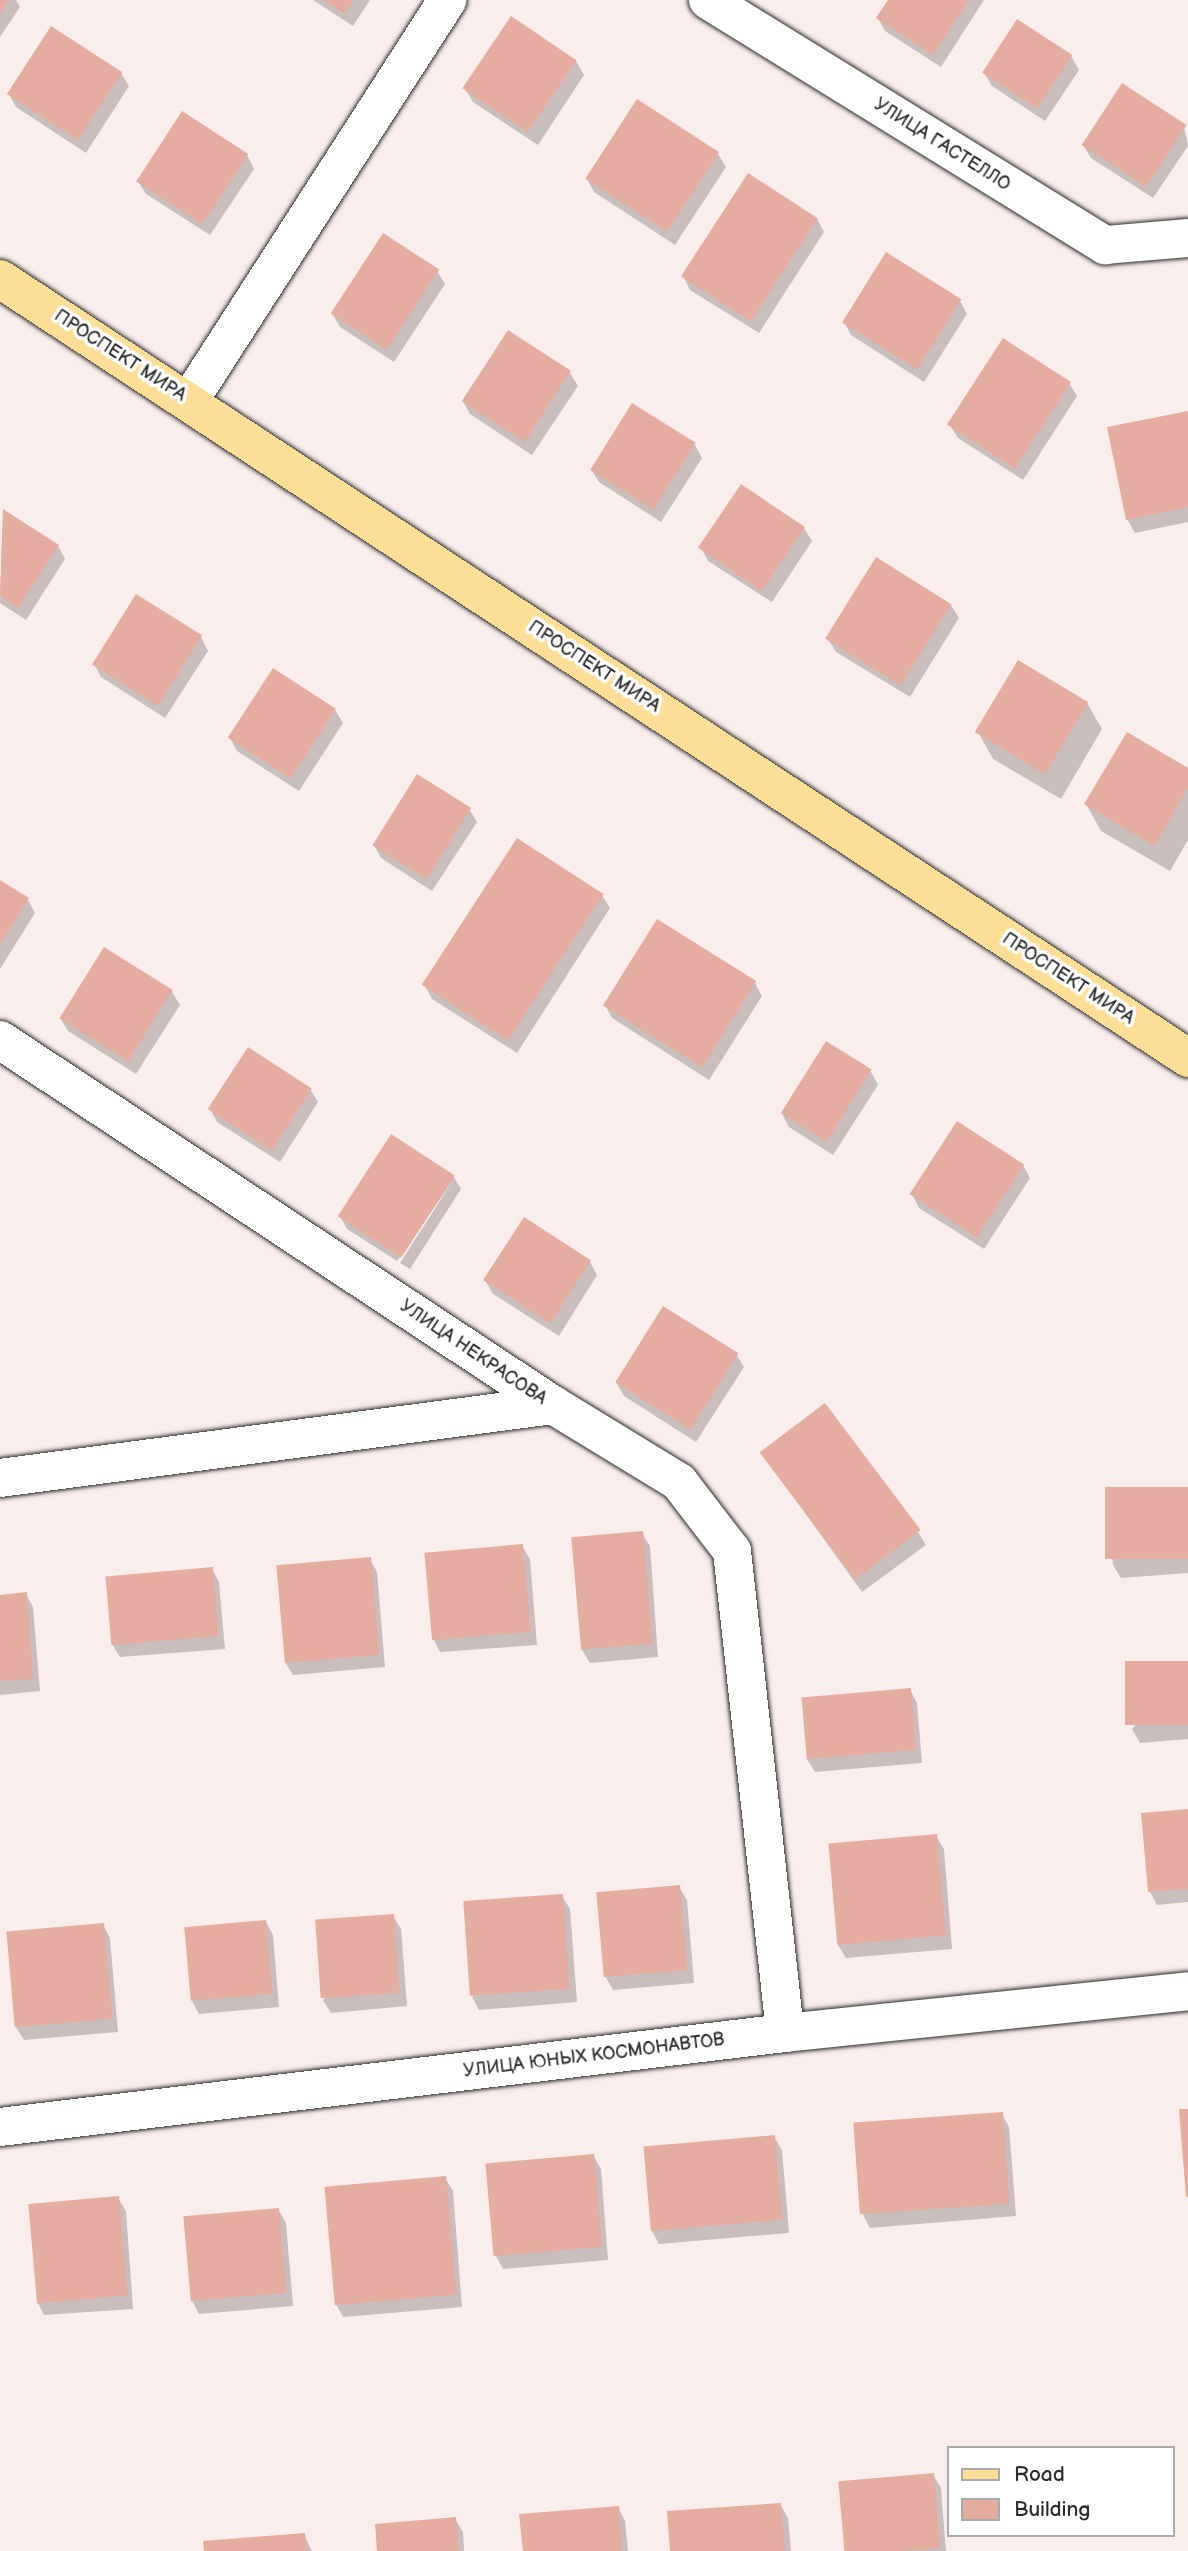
<!DOCTYPE html>
<html>
<head>
<meta charset="utf-8">
<style>
	body { margin:0 }
	#map { position:relative; width:1188px; height:2551px; overflow:hidden; background:#faeeec; font-family:"Balsamiq Sans",sans-serif }
	div>[style] { position:absolute }
	[style*='--x'] { left:calc(var(--x)*1px); top:calc(var(--y)*1px); width:calc(var(--w)*1px); rotate:calc(var(--a)*1deg) }
	.shadow>* { inset:0; background:#0003 }
	.building>* { inset:0; background:#e5aca0; transform-origin:0 0 }
	.roads { filter:drop-shadow(0 0 2px #2b2b2b) drop-shadow(0 0 2px #2b2b2b) }
	.minor>* { height:38px; margin:-19px; padding:0 19px; transform-origin:19px; border-radius:19px; background:#fff }
	.major>* { height:38px; margin:-19px; padding:0 19px; transform-origin:19px; border-radius:19px; background:#fdde96 }
	span { translate:-50% -50%; white-space:nowrap; text-align:center; line-height:1.15; -webkit-text-stroke:7px #fff; paint-order:stroke }
	.street-label { font-size:18px; color:#2b2b2b }
	.legend { position:absolute; left:947px; top:2446px; width:228px; height:91px; box-sizing:border-box; background:#fff; border:2px solid #aaa; margin:0; padding:9px 12px; list-style:none; font-size:21px; color:#2b2b2b }
	.legend li { display:flex; align-items:center; gap:14px; height:35px }
	.legend b { width:35px; border:2px solid #aaa }
</style>
</head>
<body>
<div id="map">
	<div class="shadow">
		<div style="clip-path:polygon(0 0,16px 0,20px 7px,0 37px)"></div>
		<div style="clip-path:polygon(313px 0,370px 0,353px 26px)"></div>
		<div style="clip-path:polygon(890px 0,984px 0,941px 67px,885px 31px,878px 18px)"></div>
		<div style="clip-path:polygon(1071px 56px,1079px 70px,1045px 121px,992px 86px,984px 73px)"></div>
		<div style="clip-path:polygon(576px 61px,584px 75px,538px 145px,473px 102px,465px 89px)"></div>
		<div style="clip-path:polygon(121px 73px,129px 86px,86px 153px,16px 107px,9px 94px)"></div>
		<div style="clip-path:polygon(1184px 126px,1188px 146px,1153px 198px,1091px 158px,1083px 145px)"></div>
		<div style="clip-path:polygon(718px 154px,726px 167px,675px 245px,594px 192px,587px 179px)"></div>
		<div style="clip-path:polygon(247px 155px,254px 169px,210px 235px,146px 194px,138px 181px)"></div>
		<div style="clip-path:polygon(817px 219px,824px 232px,759px 333px,690px 290px,683px 276px)"></div>
		<div style="clip-path:polygon(437px 271px,445px 284px,394px 362px,340px 327px,332px 313px)"></div>
		<div style="clip-path:polygon(960px 301px,967px 314px,924px 382px,851px 335px,844px 322px)"></div>
		<div style="clip-path:polygon(508px 332px,570px 373px,578px 386px,532px 455px,470px 414px,463px 401px)"></div>
		<div style="clip-path:polygon(1069px 383px,1077px 396px,1023px 480px,958px 438px,950px 425px)"></div>
		<div style="clip-path:polygon(1188px 412px,1188px 522px,1135px 533px,1127px 519px)"></div>
		<div style="clip-path:polygon(695px 445px,702px 458px,661px 522px,599px 482px,591px 469px)"></div>
		<div style="clip-path:polygon(3px 511px,58px 546px,65px 559px,26px 620px,0 603px)"></div>
		<div style="clip-path:polygon(804px 528px,812px 541px,772px 602px,708px 561px,701px 548px)"></div>
		<div style="clip-path:polygon(951px 605px,959px 618px,910px 697px,836px 652px,828px 639px)"></div>
		<div style="clip-path:polygon(201px 637px,208px 651px,165px 718px,101px 677px,94px 664px)"></div>
		<div style="clip-path:polygon(1087px 703px,1102px 729px,1061px 799px,993px 759px,978px 732px)"></div>
		<div style="clip-path:polygon(335px 710px,343px 723px,299px 791px,237px 751px,230px 738px)"></div>
		<div style="clip-path:polygon(1188px 770px,1188px 840px,1170px 871px,1101px 831px,1086px 804px)"></div>
		<div style="clip-path:polygon(469px 809px,477px 822px,432px 891px,381px 858px,374px 845px)"></div>
		<div style="clip-path:polygon(0 882px,28px 900px,35px 913px,0 969px)"></div>
		<div style="clip-path:polygon(602px 895px,610px 908px,517px 1053px,432px 999px,425px 986px)"></div>
		<div style="clip-path:polygon(105px 949px,172px 992px,180px 1005px,136px 1074px,68px 1031px,60px 1018px)"></div>
		<div style="clip-path:polygon(755px 983px,762px 996px,709px 1080px,612px 1018px,605px 1005px)"></div>
		<div style="clip-path:polygon(871px 1072px,878px 1085px,833px 1155px,789px 1127px,782px 1114px)"></div>
		<div style="clip-path:polygon(310px 1089px,318px 1102px,280px 1162px,217px 1122px,210px 1109px)"></div>
		<div style="clip-path:polygon(1023px 1165px,1030px 1178px,984px 1249px,919px 1208px,912px 1194px)"></div>
		<div style="clip-path:polygon(453px 1176px,461px 1189px,410px 1269px,400px 1263px,454px 1179px,397px 1261px,347px 1229px,340px 1216px)"></div>
		<div style="clip-path:polygon(590px 1262px,597px 1275px,559px 1336px,493px 1294px,485px 1280px)"></div>
		<div style="clip-path:polygon(736px 1354px,744px 1367px,696px 1442px,624px 1396px,616px 1382px)"></div>
		<div style="clip-path:polygon(761px 1452px,918px 1532px,926px 1545px,862px 1592px)"></div>
		<div style="clip-path:polygon(1188px 1489px,1188px 1573px,1121px 1578px,1113px 1565px,1107px 1495px)"></div>
		<div style="clip-path:polygon(642px 1533px,650px 1546px,658px 1657px,590px 1663px,582px 1650px)"></div>
		<div style="clip-path:polygon(522px 1546px,530px 1559px,537px 1645px,440px 1652px,433px 1638px)"></div>
		<div style="clip-path:polygon(370px 1559px,377px 1572px,385px 1667px,293px 1675px,285px 1662px)"></div>
		<div style="clip-path:polygon(212px 1569px,219px 1582px,225px 1649px,120px 1657px,112px 1644px)"></div>
		<div style="clip-path:polygon(26px 1594px,33px 1607px,40px 1691px,0 1695px,0 1596px)"></div>
		<div style="clip-path:polygon(1188px 1663px,1188px 1739px,1140px 1743px,1132px 1729px)"></div>
		<div style="clip-path:polygon(910px 1690px,917px 1703px,922px 1763px,815px 1772px,807px 1759px)"></div>
		<div style="clip-path:polygon(1188px 1811px,1188px 1902px,1157px 1905px,1150px 1892px)"></div>
		<div style="clip-path:polygon(936px 1836px,944px 1849px,952px 1949px,846px 1958px,838px 1945px)"></div>
		<div style="clip-path:polygon(679px 1887px,687px 1900px,694px 1983px,613px 1990px,605px 1976px)"></div>
		<div style="clip-path:polygon(562px 1896px,570px 1909px,577px 2002px,479px 2010px,472px 1997px)"></div>
		<div style="clip-path:polygon(393px 1916px,401px 1929px,407px 2006px,331px 2013px,323px 2000px)"></div>
		<div style="clip-path:polygon(266px 1922px,273px 1935px,279px 2007px,199px 2014px,192px 2001px)"></div>
		<div style="clip-path:polygon(103px 1925px,110px 1938px,118px 2032px,24px 2040px,16px 2027px,8px 1932px)"></div>
		<div style="clip-path:polygon(1002px 2114px,1009px 2127px,1016px 2216px,870px 2228px,863px 2215px)"></div>
		<div style="clip-path:polygon(774px 2137px,782px 2150px,789px 2233px,659px 2244px,652px 2231px)"></div>
		<div style="clip-path:polygon(593px 2155px,601px 2169px,608px 2260px,503px 2269px,496px 2256px)"></div>
		<div style="clip-path:polygon(445px 2178px,453px 2191px,462px 2307px,343px 2317px,336px 2304px,326px 2188px)"></div>
		<div style="clip-path:polygon(118px 2198px,126px 2211px,133px 2309px,44px 2315px,37px 2301px)"></div>
		<div style="clip-path:polygon(278px 2209px,286px 2223px,293px 2306px,199px 2314px,192px 2301px)"></div>
		<div style="clip-path:polygon(933px 2475px,941px 2488px,946px 2551px,845px 2551px,840px 2483px)"></div>
		<div style="clip-path:polygon(780px 2504px,788px 2518px,791px 2551px,672px 2551px)"></div>
		<div style="clip-path:polygon(618px 2507px,625px 2521px,628px 2551px,524px 2551px)"></div>
		<div style="clip-path:polygon(455px 2519px,463px 2532px,464px 2551px,379px 2551px)"></div>
		<div style="clip-path:polygon(304px 2535px,312px 2551px,205px 2551px)"></div>
	</div>
	<div class="building">
		<div style="clip-path:polygon(0 0,9px 0,0 13px)"></div>
		<div style="clip-path:polygon(323px 0,354px 0,345px 14px)"></div>
		<div style="clip-path:polygon(888px 0,969px 0,933px 55px,876px 18px)"></div>
		<div style="left:511px;top:16px;width:79px;height:87px;rotate:34deg"></div>
		<div style="left:1017px;top:19px;width:66px;height:64px;rotate:33deg"></div>
		<div style="left:51px;top:26px;width:85px;height:81px;rotate:33deg"></div>
		<div style="left:1122px;top:83px;width:77px;height:74px;rotate:33deg"></div>
		<div style="left:637px;top:99px;width:98px;height:95px;rotate:33deg"></div>
		<div style="left:182px;top:111px;width:79px;height:84px;rotate:33deg"></div>
		<div style="left:748px;top:173px;width:83px;height:123px;rotate:33deg"></div>
		<div style="left:383px;top:233px;width:67px;height:96px;rotate:33deg"></div>
		<div style="left:886px;top:252px;width:89px;height:83px;rotate:32deg"></div>
		<div style="left:508px;top:330px;width:75px;height:85px;rotate:33deg"></div>
		<div style="left:1003px;top:338px;width:81px;height:103px;rotate:33deg"></div>
		<div style="left:632px;top:403px;width:75px;height:79px;rotate:32deg"></div>
		<div style="clip-path:polygon(1188px 411px,1188px 507px,1126px 520px,1107px 427px)"></div>
		<div style="left:741px;top:484px;width:77px;height:77px;rotate:34deg"></div>
		<div style="clip-path:polygon(3px 509px,59px 545px,18px 608px,0 596px)"></div>
		<div style="left:876px;top:557px;width:89px;height:96px;rotate:32deg"></div>
		<div style="left:136px;top:594px;width:78px;height:83px;rotate:32deg"></div>
		<div style="left:1018px;top:660px;width:82px;height:84px;rotate:31deg"></div>
		<div style="left:273px;top:668px;width:75px;height:83px;rotate:33deg"></div>
		<div style="clip-path:polygon(1127px 732px,1188px 768px,1188px 788px,1154px 846px,1084px 804px)"></div>
		<div style="left:417px;top:774px;width:64px;height:84px;rotate:32deg"></div>
		<div style="left:517px;top:838px;width:103px;height:175px;rotate:33deg"></div>
		<div style="clip-path:polygon(0 880px,29px 898px,0 944px)"></div>
		<div style="left:657px;top:919px;width:117px;height:102px;rotate:32deg"></div>
		<div style="left:104px;top:947px;width:81px;height:84px;rotate:32deg"></div>
		<div style="left:826px;top:1041px;width:54px;height:85px;rotate:32deg"></div>
		<div style="left:248px;top:1047px;width:76px;height:74px;rotate:33deg"></div>
		<div style="left:957px;top:1121px;width:80px;height:87px;rotate:33deg"></div>
		<div style="left:391px;top:1134px;width:76px;height:98px;rotate:33deg"></div>
		<div style="left:524px;top:1217px;width:80px;height:75px;rotate:33deg"></div>
		<div style="left:663px;top:1306px;width:89px;height:90px;rotate:32deg"></div>
		<div style="left:825px;top:1403px;width:159px;height:82px;rotate:53deg"></div>
		<div style="left:1188px;top:1487px;width:72px;height:83px;rotate:90deg"></div>
		<div style="left:643px;top:1531px;width:113px;height:72px;rotate:85deg"></div>
		<div style="left:523px;top:1544px;width:88px;height:99px;rotate:85deg"></div>
		<div style="left:371px;top:1557px;width:98px;height:95px;rotate:85deg"></div>
		<div style="left:213px;top:1567px;width:69px;height:108px;rotate:85deg"></div>
		<div style="clip-path:polygon(27px 1592px,33px 1679px,0 1681px,0 1595px)"></div>
		<div style="left:1188px;top:1661px;width:64px;height:63px;rotate:90deg"></div>
		<div style="left:911px;top:1688px;width:62px;height:110px;rotate:85deg"></div>
		<div style="clip-path:polygon(1188px 1809px,1188px 1889px,1148px 1892px,1141px 1813px)"></div>
		<div style="left:937px;top:1834px;width:102px;height:109px;rotate:85deg"></div>
		<div style="left:680px;top:1885px;width:85px;height:84px;rotate:85deg"></div>
		<div style="left:563px;top:1894px;width:95px;height:100px;rotate:86deg"></div>
		<div style="left:394px;top:1914px;width:79px;height:79px;rotate:86deg"></div>
		<div style="left:266px;top:1920px;width:74px;height:82px;rotate:85deg"></div>
		<div style="left:104px;top:1923px;width:96px;height:98px;rotate:85deg"></div>
		<div style="clip-path:polygon(1179px 2109px,1188px 2109px,1188px 2197px,1186px 2197px)"></div>
		<div style="left:1003px;top:2112px;width:92px;height:150px;rotate:86deg"></div>
		<div style="left:775px;top:2135px;width:85px;height:132px;rotate:85deg"></div>
		<div style="left:594px;top:2154px;width:93px;height:109px;rotate:85deg"></div>
		<div style="left:446px;top:2176px;width:119px;height:122px;rotate:85deg"></div>
		<div style="left:119px;top:2196px;width:100px;height:91px;rotate:85deg"></div>
		<div style="left:279px;top:2208px;width:85px;height:96px;rotate:85deg"></div>
		<div style="left:934px;top:2473px;width:75px;height:96px;rotate:85deg"></div>
		<div style="clip-path:polygon(781px 2503px,785px 2551px,670px 2551px,667px 2511px)"></div>
		<div style="clip-path:polygon(619px 2506px,622px 2551px,523px 2551px,519px 2514px)"></div>
		<div style="clip-path:polygon(456px 2517px,459px 2551px,377px 2551px,375px 2524px)"></div>
		<div style="clip-path:polygon(305px 2533px,307px 2551px,204px 2551px,203px 2541px)"></div>
	</div>
	<div class="roads">
		<div class="minor">
			<div style="--x:708;--y:0;--w:467;--a:31.7"></div>
			<div style="--x:1105;--y:245;--w:83;--a:-4.8"></div>
			<div style="--x:189;--y:401;--w:477;--a:-57.2"></div>
			<div style="--x:0;--y:1040;--w:663;--a:33.43"></div>
			<div style="--x:553;--y:1405;--w:148;--a:31.4"></div>
			<div style="--x:679;--y:1482;--w:87;--a:52.5"></div>
			<div style="--x:732;--y:1551;--w:485;--a:83.7"></div>
			<div style="--x:0;--y:1478;--w:558;--a:-7.52"></div>
			<div style="--x:0;--y:2127;--w:791;--a:-6.83"></div>
			<div style="--x:785;--y:2033;--w:405;--a:-5.9"></div>
		</div>
		<div class="major">
			<div style="--x:0;--y:279;--w:1421;--a:33.25"></div>
		</div>
	</div>
	<div class="street-label">
		<span style="left:942px;top:145px;rotate:32deg">УЛИЦА ГАСТЕЛЛО</span>
		<span style="left:120px;top:356px;rotate:33deg">ПРОСПЕКТ МИРА</span>
		<span style="left:594px;top:667px;rotate:33deg">ПРОСПЕКТ МИРА</span>
		<span style="left:1068px;top:979px;rotate:33deg">ПРОСПЕКТ МИРА</span>
		<span style="left:473px;top:1353px;rotate:34deg">УЛИЦА НЕКРАСОВА</span>
		<span style="left:594px;top:2056px;rotate:-7deg">УЛИЦА ЮНЫХ КОСМОНАВТОВ</span>
	</div>
	<ul class="legend">
	<li><b style="height:9px;background:#fdde96"></b>Road</li>
	<li><b style="height:19px;background:#e5aca0"></b>Building</li>
	</ul>
</div>
</body>
</html>
